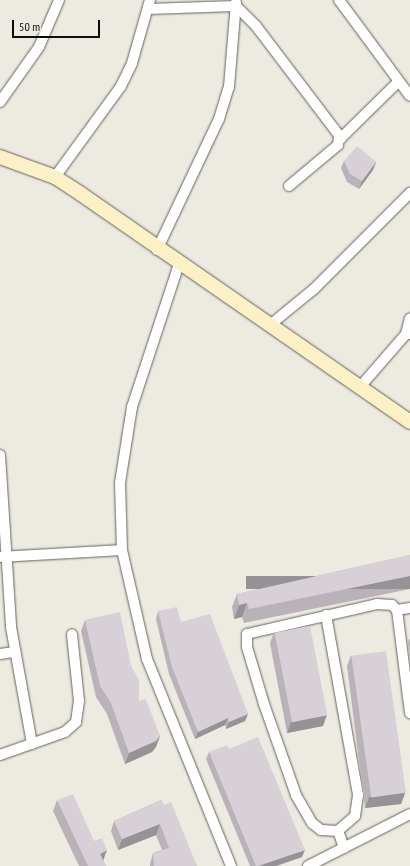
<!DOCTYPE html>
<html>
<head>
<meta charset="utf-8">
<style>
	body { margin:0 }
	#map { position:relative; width:410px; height:866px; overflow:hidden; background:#edeae2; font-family:"PT Sans Narrow",sans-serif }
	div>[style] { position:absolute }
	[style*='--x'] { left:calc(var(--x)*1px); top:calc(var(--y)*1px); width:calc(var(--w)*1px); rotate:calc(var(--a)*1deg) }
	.roads { filter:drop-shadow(0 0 1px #65625b) drop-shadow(0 0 1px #65625b) }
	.street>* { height:10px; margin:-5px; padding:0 5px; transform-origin:5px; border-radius:5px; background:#fff }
	.secondary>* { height:14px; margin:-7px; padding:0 7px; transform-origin:7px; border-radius:7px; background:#fcf1c6 }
	.wall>* { inset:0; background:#b9b3b9 }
	.shaded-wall>* { inset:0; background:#969296; transform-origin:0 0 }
	.building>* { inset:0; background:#d7d0d7; transform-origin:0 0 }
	span { translate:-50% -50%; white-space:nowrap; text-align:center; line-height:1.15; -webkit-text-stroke:4px #edeae2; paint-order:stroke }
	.scale { position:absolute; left:12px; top:20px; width:88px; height:18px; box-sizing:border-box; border:2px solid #0c0b09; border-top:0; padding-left:5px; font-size:12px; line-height:14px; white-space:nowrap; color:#0c0b09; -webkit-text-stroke:3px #edeae2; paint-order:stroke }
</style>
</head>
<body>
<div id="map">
	<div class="roads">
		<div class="street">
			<div style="--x:339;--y:0;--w:119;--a:53.5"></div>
			<div style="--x:148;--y:9;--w:88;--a:-2"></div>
			<div style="--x:236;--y:6;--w:28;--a:45"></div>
			<div style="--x:256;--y:26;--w:141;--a:52.8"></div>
			<div style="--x:341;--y:138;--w:81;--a:-44.5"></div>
			<div style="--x:0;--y:102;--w:67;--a:-54.7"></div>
			<div style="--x:39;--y:47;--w:51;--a:-66.9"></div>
			<div style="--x:55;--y:177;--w:112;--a:-54"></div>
			<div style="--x:121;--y:86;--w:25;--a:-64"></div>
			<div style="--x:132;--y:63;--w:66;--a:-74.1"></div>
			<div style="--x:289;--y:186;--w:64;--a:-39.9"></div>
			<div style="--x:338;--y:145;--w:8;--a:-83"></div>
			<div style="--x:157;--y:250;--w:145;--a:-64.7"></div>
			<div style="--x:219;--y:119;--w:34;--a:-73"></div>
			<div style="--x:229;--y:87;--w:85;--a:-85.3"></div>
			<div style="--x:179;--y:264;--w:151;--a:108.2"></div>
			<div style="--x:132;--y:407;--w:77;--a:99"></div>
			<div style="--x:120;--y:483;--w:67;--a:88.3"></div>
			<div style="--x:122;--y:550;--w:112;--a:77.1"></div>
			<div style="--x:147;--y:659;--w:223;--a:67.9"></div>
			<div style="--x:270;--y:325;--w:57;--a:-39.3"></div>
			<div style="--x:314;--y:289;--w:136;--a:-45"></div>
			<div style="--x:406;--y:334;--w:16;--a:-76"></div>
			<div style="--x:359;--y:388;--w:72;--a:-49"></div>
			<div style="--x:406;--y:334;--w:4;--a:0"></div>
			<div style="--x:0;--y:455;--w:172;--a:86.3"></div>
			<div style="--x:11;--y:627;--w:119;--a:79.8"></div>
			<div style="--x:0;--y:557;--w:122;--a:-3.3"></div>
			<div style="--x:397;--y:610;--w:13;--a:-9"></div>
			<div style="--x:326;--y:615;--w:183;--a:79.9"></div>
			<div style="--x:358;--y:795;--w:21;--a:98"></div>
			<div style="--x:355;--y:816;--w:23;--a:139"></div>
			<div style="--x:0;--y:654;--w:15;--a:-8"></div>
			<div style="--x:0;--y:755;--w:69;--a:-19.5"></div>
			<div style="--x:65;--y:732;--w:15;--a:-42"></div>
			<div style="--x:76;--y:722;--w:21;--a:-82"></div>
			<div style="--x:79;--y:701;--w:67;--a:-96"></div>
			<div style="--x:344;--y:848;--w:18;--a:-109"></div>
			<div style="--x:338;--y:831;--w:17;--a:-177"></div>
			<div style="--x:321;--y:830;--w:11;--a:-142"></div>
			<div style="--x:312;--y:823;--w:32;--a:-120"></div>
			<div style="--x:296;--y:795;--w:96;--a:-109.4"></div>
			<div style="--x:264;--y:704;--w:59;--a:-106.6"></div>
			<div style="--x:247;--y:647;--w:13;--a:-90"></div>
			<div style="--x:247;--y:634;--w:133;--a:-13"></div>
			<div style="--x:377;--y:604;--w:15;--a:4"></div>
			<div style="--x:392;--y:605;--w:7;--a:45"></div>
			<div style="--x:397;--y:610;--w:104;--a:82.8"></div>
			<div style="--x:308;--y:866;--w:114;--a:-27"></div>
		</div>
		<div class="secondary">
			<div style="--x:0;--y:157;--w:59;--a:20"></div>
			<div style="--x:55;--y:177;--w:31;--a:33"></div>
			<div style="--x:81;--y:194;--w:400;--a:34.7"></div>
		</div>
	</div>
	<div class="wall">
		<div style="clip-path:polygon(344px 161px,376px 162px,373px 170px,359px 189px,347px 182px,341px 168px)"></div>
		<div style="clip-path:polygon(410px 555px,410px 589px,244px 623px,242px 617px,234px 619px,232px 607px,237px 594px)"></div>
		<div style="clip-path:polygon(158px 611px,181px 622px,248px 714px,245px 721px,226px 729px,225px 725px,195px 739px,169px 674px,156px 619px)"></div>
		<div style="clip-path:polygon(85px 620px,131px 666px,139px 701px,160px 736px,156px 747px,152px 752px,125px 764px,107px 714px,96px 697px,81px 631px)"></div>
		<div style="clip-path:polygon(274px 632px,323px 726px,287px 733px,270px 643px)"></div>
		<div style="clip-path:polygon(410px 638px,410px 655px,408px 642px)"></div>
		<div style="clip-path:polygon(351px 655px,405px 793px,401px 804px,365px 808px,347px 666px)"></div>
		<div style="clip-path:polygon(229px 749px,302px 857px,276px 866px,250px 866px,206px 759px,209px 752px)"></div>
		<div style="clip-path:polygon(57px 800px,94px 841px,106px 866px,79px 866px,53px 811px)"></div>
		<div style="clip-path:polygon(161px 800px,197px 866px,150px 866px,150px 864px,153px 853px,162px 850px,156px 835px,118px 850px,111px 831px,114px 821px)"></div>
	</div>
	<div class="shaded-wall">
		<div style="clip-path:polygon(376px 162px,373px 170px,359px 189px,362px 181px)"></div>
		<div style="left:410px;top:576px;width:13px;height:164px;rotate:90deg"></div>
		<div style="clip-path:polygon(247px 603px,242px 617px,234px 619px,239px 605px)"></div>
		<div style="clip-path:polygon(248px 714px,245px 721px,226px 729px,229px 722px)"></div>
		<div style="clip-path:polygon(327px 715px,323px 726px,287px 733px,291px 722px)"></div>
		<div style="clip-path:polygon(228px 718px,225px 725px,195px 739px,198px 732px)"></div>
		<div style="clip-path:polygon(160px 736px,156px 747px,152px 752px,125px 764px,129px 753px)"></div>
		<div style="clip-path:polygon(405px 793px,401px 804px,365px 808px,369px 797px)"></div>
		<div style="clip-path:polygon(160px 824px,156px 835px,118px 850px,122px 839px)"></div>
		<div style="clip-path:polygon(107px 850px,103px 861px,100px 854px)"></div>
		<div style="clip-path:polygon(305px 850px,302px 857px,276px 866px,258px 866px)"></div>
	</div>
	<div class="building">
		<div style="clip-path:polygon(357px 146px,376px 162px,362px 181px,350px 174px,344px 161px)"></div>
		<div style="clip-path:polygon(410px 555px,410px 576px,249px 609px,247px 603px,239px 605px,237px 594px)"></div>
		<div style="clip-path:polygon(177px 607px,181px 622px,210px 614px,248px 714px,229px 722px,228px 718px,198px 732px,172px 667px,158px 611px)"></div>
		<div style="clip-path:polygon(120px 612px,131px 666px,139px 680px,139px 701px,146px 699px,160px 736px,156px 741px,129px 753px,111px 703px,100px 686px,85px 620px)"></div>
		<div style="left:310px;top:626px;width:91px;height:36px;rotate:79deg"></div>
		<div style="left:386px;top:651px;width:143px;height:35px;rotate:82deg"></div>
		<div style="clip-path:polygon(258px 737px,305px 850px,258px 866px,256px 866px,209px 752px,227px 745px,229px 749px)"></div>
		<div style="clip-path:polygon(73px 794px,94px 841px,102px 838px,107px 850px,100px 854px,106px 866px,88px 866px,57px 800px)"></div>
		<div style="clip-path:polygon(161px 800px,164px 805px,171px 802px,197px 866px,154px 866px,153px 853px,169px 848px,160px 824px,122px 839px,114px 821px)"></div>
	</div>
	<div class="scale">50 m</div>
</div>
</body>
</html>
